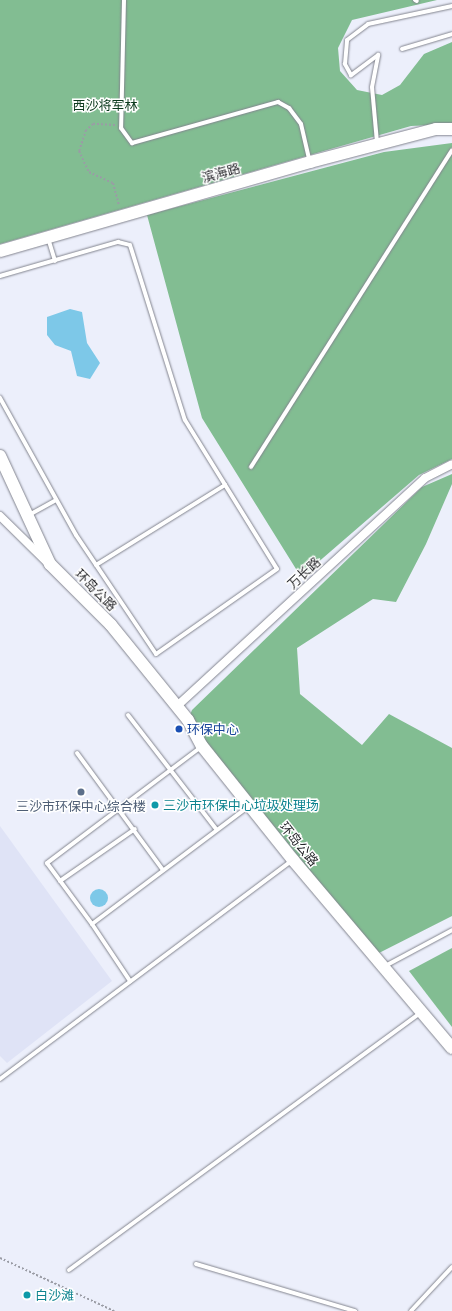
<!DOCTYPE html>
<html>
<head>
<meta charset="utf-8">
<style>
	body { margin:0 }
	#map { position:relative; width:452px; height:1311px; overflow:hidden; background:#eceffb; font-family:"Noto Sans","Noto Sans SC",sans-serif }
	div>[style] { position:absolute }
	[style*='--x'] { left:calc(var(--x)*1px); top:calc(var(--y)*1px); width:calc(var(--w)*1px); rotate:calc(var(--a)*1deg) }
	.built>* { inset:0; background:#dfe3f6 }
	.forest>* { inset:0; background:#82bd92 }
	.water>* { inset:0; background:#7dc8e8 }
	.round { border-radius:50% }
	.path>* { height:2px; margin-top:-1px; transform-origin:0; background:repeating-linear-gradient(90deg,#9a9ca5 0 2px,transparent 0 4px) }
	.roads { filter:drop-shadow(0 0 1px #83858f) drop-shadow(0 0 1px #83858f) }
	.lane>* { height:4px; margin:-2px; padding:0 2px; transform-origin:2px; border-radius:2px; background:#fff }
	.street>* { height:8px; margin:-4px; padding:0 4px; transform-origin:4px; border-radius:4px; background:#fff }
	.secondary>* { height:12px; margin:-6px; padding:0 6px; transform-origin:6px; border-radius:6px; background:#fff }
	.dots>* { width:11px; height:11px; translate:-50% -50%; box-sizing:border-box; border:2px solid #fff; border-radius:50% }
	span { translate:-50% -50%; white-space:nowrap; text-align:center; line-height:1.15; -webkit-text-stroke:3px #fff; paint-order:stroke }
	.park-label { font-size:13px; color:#0c3a1e }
	.street-label { font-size:13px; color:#242529 }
	.transit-label { font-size:13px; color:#164399 }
	.left { translate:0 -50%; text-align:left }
	.culture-label { font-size:13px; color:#0d838f }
	.service-label { font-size:13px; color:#4e5e75 }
</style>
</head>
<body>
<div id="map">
	<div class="built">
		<div style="clip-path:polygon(0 826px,112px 981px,7px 1063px,0 1056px)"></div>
	</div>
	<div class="forest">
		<div style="clip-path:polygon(0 0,437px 0,352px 20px,338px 48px,340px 71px,357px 90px,382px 95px,400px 85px,424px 54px,452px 42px,452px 124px,411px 126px,0 244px)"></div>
		<div style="clip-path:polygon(452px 143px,452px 459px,419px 475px,301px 577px,202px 418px,147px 215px,384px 152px)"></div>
		<div style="clip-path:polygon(452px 474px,452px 484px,426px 544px,396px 602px,373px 599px,297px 648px,300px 694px,362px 745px,389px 714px,452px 748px,452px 916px,377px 954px,188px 720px,192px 710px,422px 487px)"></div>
		<div style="clip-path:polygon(452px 948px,452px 1027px,409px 971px)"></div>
	</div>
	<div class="water">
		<div style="clip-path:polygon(70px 309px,82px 312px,87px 343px,100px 363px,90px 379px,77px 376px,71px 351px,55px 345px,47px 335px,47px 317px)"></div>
		<div class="round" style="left:90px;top:889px;width:18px;height:18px"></div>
	</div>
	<div class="path">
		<div style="--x:115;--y:125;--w:22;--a:-177"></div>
		<div style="--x:93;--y:124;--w:9;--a:139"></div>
		<div style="--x:86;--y:130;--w:22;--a:108"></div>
		<div style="--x:79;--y:151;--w:23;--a:65"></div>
		<div style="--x:89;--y:172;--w:26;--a:25"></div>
		<div style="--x:113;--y:183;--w:23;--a:75"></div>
		<div style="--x:0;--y:1258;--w:126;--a:24.9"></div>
	</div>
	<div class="roads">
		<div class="lane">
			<div style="--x:124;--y:0;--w:128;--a:91.3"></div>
			<div style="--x:121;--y:128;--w:19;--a:54"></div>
			<div style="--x:132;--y:143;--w:152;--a:-15.7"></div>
			<div style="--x:278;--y:102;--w:13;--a:29"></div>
			<div style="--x:289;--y:108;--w:20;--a:53"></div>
			<div style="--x:301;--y:124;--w:39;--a:77"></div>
			<div style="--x:415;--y:0;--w:2;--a:27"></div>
			<div style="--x:402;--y:49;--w:52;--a:-16.7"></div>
			<div style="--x:377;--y:142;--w:55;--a:-95.2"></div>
			<div style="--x:372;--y:87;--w:33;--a:-79"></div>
			<div style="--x:378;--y:55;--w:34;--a:143"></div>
			<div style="--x:351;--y:75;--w:13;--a:-119"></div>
			<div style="--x:345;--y:64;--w:24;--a:-85"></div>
			<div style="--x:347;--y:40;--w:26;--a:-37"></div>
			<div style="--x:368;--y:24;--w:86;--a:-12.1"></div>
			<div style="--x:48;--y:238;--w:24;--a:73"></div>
			<div style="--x:0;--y:276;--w:123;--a:-16.1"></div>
			<div style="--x:118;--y:242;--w:12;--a:14"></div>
			<div style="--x:130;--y:245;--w:183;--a:72.6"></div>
			<div style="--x:185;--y:420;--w:175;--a:58.3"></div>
			<div style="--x:277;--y:569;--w:148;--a:144.9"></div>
			<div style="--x:156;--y:654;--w:143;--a:-123.9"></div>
			<div style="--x:76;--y:535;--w:157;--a:-119"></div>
			<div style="--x:251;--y:467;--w:375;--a:-57.6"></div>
			<div style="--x:29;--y:515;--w:31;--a:-29"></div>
			<div style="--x:96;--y:565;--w:152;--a:-31.8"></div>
			<div style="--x:128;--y:715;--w:145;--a:52.3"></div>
			<div style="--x:201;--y:747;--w:193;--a:143"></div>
			<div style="--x:47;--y:863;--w:76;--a:53.6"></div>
			<div style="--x:92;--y:924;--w:195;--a:-36.9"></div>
			<div style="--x:77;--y:753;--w:145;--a:53.7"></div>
			<div style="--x:60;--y:881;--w:91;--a:-34.7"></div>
			<div style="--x:92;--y:924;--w:69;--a:56.3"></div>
			<div style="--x:385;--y:966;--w:76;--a:-28.2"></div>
			<div style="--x:0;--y:1079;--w:364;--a:-36.8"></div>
			<div style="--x:196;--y:1264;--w:166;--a:16.5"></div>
			<div style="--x:69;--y:1270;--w:435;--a:-36.2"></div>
			<div style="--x:411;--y:1311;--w:60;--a:-47"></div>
		</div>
		<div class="street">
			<div style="--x:0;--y:516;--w:64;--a:44.4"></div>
			<div style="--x:176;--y:707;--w:338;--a:-42.6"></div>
			<div style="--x:425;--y:478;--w:30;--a:-27"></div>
		</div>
		<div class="secondary">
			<div style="--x:0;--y:251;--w:323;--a:-16"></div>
			<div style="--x:310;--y:162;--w:130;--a:-14.7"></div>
			<div style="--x:436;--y:129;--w:16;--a:0"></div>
			<div style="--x:0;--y:456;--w:119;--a:65.2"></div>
			<div style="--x:50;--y:564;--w:86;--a:45"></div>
			<div style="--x:111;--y:625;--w:122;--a:51"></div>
			<div style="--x:188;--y:720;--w:30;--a:62"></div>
			<div style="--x:202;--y:746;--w:146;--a:51.4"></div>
			<div style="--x:293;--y:860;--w:246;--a:49.8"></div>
		</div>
	</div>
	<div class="dots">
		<div style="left:179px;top:729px;background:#1a4fb4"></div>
		<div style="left:81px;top:792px;background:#5c6f8a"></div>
		<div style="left:155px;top:805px;background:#0f9aa8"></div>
		<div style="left:27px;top:1295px;background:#0f9aa8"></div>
	</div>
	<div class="park-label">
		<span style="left:105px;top:105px">西沙将军林</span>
	</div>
	<div class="street-label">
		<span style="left:221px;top:173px;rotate:-16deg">滨海路</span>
		<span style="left:304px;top:573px;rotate:-43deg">万长路</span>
		<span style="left:96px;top:590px;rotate:45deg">环岛公路</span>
		<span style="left:299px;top:844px;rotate:51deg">环岛公路</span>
	</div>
	<div class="transit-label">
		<span class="left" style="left:187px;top:729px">环保中心</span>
	</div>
	<div class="culture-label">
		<span class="left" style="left:163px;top:805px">三沙市环保中心垃圾处理场</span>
		<span class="left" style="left:35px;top:1295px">白沙滩</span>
	</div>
	<div class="service-label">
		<span style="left:81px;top:806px">三沙市环保中心综合楼</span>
	</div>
</div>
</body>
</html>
